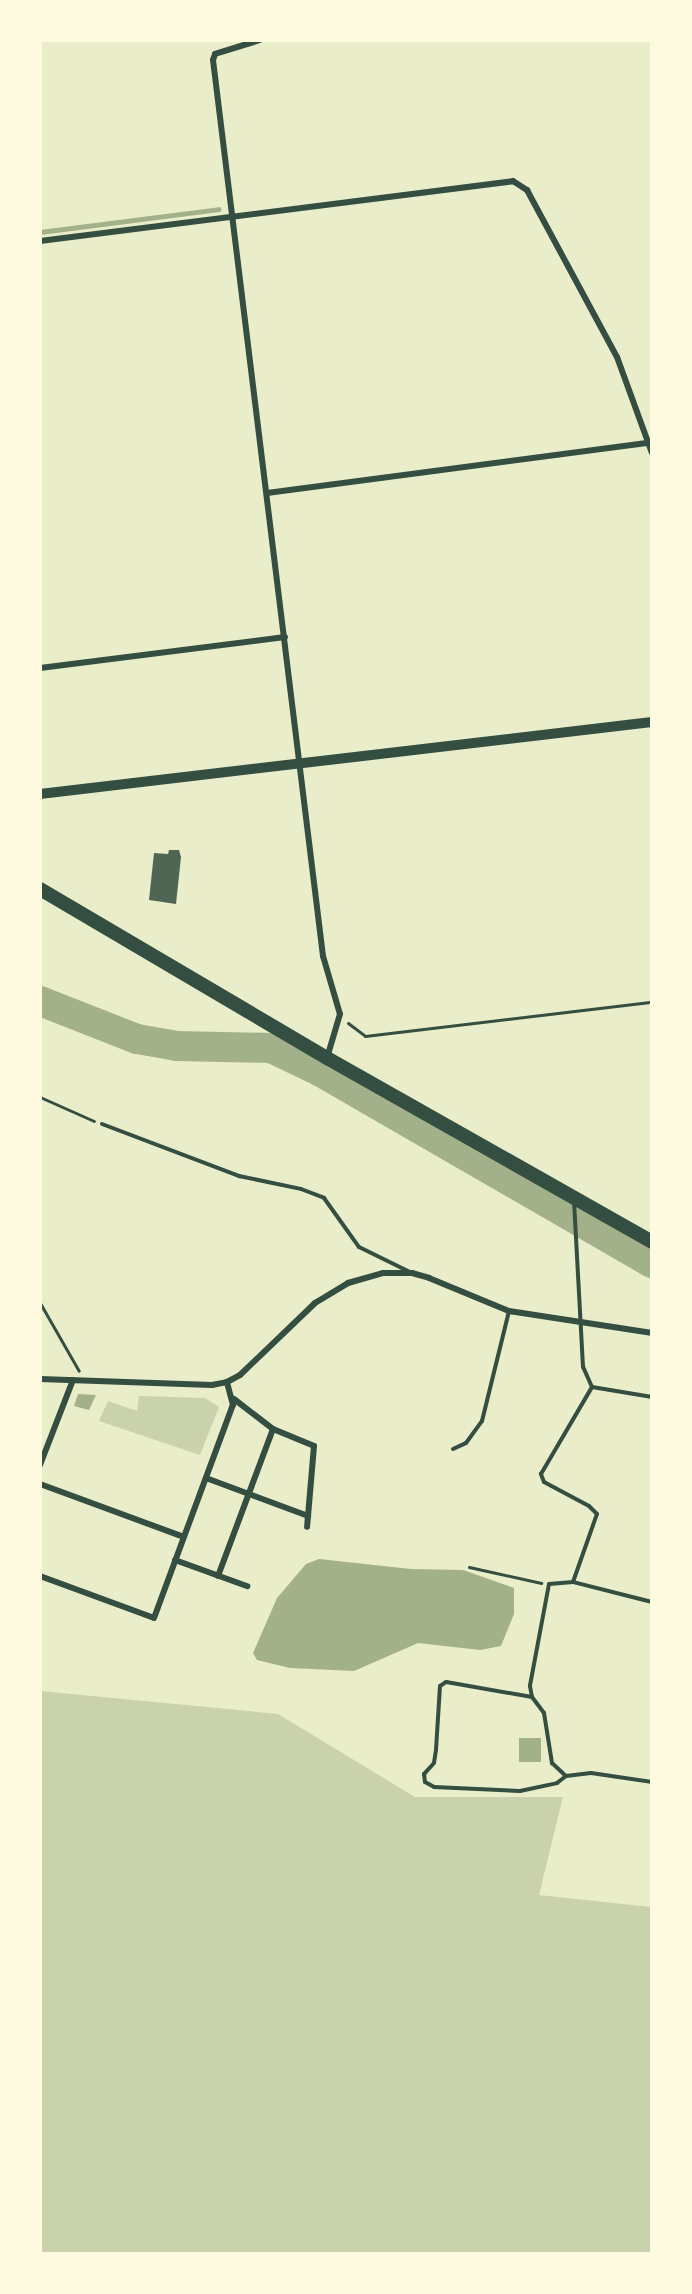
<!DOCTYPE html>
<html>
<head>
<meta charset="utf-8">
<style>
	body { margin:0 }
	#map { position:relative; width:692px; height:2294px; overflow:hidden; background:#e9edc9; font-family:"Asap Condensed",sans-serif }
	div>[style] { position:absolute }
	[style*='--x'] { left:calc(var(--x)*1px); top:calc(var(--y)*1px); width:calc(var(--w)*1px); rotate:calc(var(--a)*1deg) }
	.green>* { inset:0; background:#cad2ad }
	.water>* { inset:0; background:#a3b18a; transform-origin:0 0 }
	.stream>* { height:5px; margin:-2.5px; padding:0 2.5px; transform-origin:2.5px; border-radius:2.5px; background:#a3b18a }
	.river>* { height:30px; margin:-15px; padding:0 15px; transform-origin:15px; border-radius:15px; background:#a3b18a }
	.building>* { inset:0; background:#4f6655 }
	.path>* { height:3px; margin:-1.5px; padding:0 1.5px; transform-origin:1.5px; border-radius:1.5px; background:#344e41 }
	.service>* { height:4px; margin:-2px; padding:0 2px; transform-origin:2px; border-radius:2px; background:#344e41 }
	.minor>* { height:6px; margin:-3px; padding:0 3px; transform-origin:3px; border-radius:3px; background:#344e41 }
	.tertiary>* { height:10px; margin:-5px; padding:0 5px; transform-origin:5px; border-radius:5px; background:#344e41 }
	.trunk>* { height:14px; margin:-7px; padding:0 7px; transform-origin:7px; border-radius:7px; background:#344e41 }
	span { translate:-50% -50%; white-space:nowrap; text-align:center; line-height:1.15; -webkit-text-stroke:5px #fefae0; paint-order:stroke }
	.frame { position:absolute; inset:0; border:42px solid #fefae0; pointer-events:none }
</style>
</head>
<body>
<div id="map">
	<div class="green">
		<div style="clip-path:polygon(139px 1396px,205px 1398px,219px 1407px,200px 1455px,99px 1421px,108px 1401px,137px 1411px)"></div>
		<div style="clip-path:polygon(40px 1691px,278px 1714px,415px 1797px,563px 1797px,539px 1895px,651px 1907px,651px 2253px,41px 2253px)"></div>
	</div>
	<div class="water">
		<div style="clip-path:polygon(78px 1394px,96px 1395px,89px 1410px,74px 1406px)"></div>
		<div style="clip-path:polygon(319px 1559px,411px 1569px,463px 1570px,514px 1588px,514px 1614px,501px 1646px,480px 1650px,418px 1643px,354px 1671px,290px 1668px,257px 1660px,253px 1653px,277px 1598px,306px 1564px)"></div>
		<div style="left:519px;top:1738px;width:22px;height:24px"></div>
	</div>
	<div class="stream">
		<div style="--x:40;--y:232;--w:180;--a:-7.3"></div>
	</div>
	<div class="river">
		<div style="--x:40;--y:1001;--w:104;--a:21.4"></div>
		<div style="--x:137;--y:1039;--w:41;--a:9.9"></div>
		<div style="--x:177;--y:1046;--w:94;--a:1.2"></div>
		<div style="--x:271;--y:1048;--w:55;--a:25.6"></div>
		<div style="--x:321;--y:1072;--w:382;--a:30"></div>
	</div>
	<div class="building">
		<div style="clip-path:polygon(169px 850px,179px 850px,181px 857px,176px 904px,149px 900px,154px 853px,168px 854px)"></div>
	</div>
	<div class="path">
		<div style="--x:348;--y:1023;--w:21;--a:37"></div>
		<div style="--x:365;--y:1036;--w:289;--a:-6.8"></div>
		<div style="--x:40;--y:1097;--w:59;--a:24"></div>
		<div style="--x:40;--y:1303;--w:78;--a:60.2"></div>
		<div style="--x:469;--y:1567;--w:74;--a:12.5"></div>
	</div>
	<div class="service">
		<div style="--x:102;--y:1124;--w:147;--a:20.8"></div>
		<div style="--x:239;--y:1176;--w:63;--a:11.8"></div>
		<div style="--x:301;--y:1189;--w:25;--a:21"></div>
		<div style="--x:324;--y:1198;--w:60;--a:54.5"></div>
		<div style="--x:359;--y:1247;--w:55;--a:26.1"></div>
		<div style="--x:592;--y:1387;--w:61;--a:9.5"></div>
		<div style="--x:453;--y:1449;--w:14;--a:-25"></div>
		<div style="--x:466;--y:1443;--w:27;--a:-54"></div>
		<div style="--x:482;--y:1421;--w:113;--a:-76.2"></div>
		<div style="--x:573;--y:1582;--w:72;--a:-70.6"></div>
		<div style="--x:597;--y:1514;--w:11;--a:-135"></div>
		<div style="--x:589;--y:1506;--w:51;--a:-151.9"></div>
		<div style="--x:544;--y:1482;--w:9;--a:-111"></div>
		<div style="--x:541;--y:1474;--w:101;--a:-59.6"></div>
		<div style="--x:592;--y:1387;--w:22;--a:-114"></div>
		<div style="--x:583;--y:1367;--w:166;--a:-93.1"></div>
		<div style="--x:652;--y:1602;--w:81;--a:-165.8"></div>
		<div style="--x:573;--y:1582;--w:24;--a:175"></div>
		<div style="--x:549;--y:1584;--w:104;--a:100.6"></div>
		<div style="--x:530;--y:1686;--w:11;--a:80"></div>
		<div style="--x:532;--y:1697;--w:20;--a:53"></div>
		<div style="--x:544;--y:1713;--w:51;--a:80.9"></div>
		<div style="--x:552;--y:1763;--w:19;--a:43"></div>
		<div style="--x:566;--y:1776;--w:25;--a:-7"></div>
		<div style="--x:591;--y:1773;--w:62;--a:8.4"></div>
		<div style="--x:532;--y:1697;--w:87;--a:-170.1"></div>
		<div style="--x:446;--y:1682;--w:7;--a:146"></div>
		<div style="--x:440;--y:1686;--w:64;--a:93.6"></div>
		<div style="--x:436;--y:1750;--w:13;--a:99"></div>
		<div style="--x:434;--y:1763;--w:15;--a:132"></div>
		<div style="--x:424;--y:1774;--w:8;--a:83"></div>
		<div style="--x:425;--y:1782;--w:10;--a:29"></div>
		<div style="--x:434;--y:1787;--w:86;--a:2.7"></div>
		<div style="--x:520;--y:1791;--w:38;--a:-12"></div>
		<div style="--x:557;--y:1783;--w:11;--a:-38"></div>
	</div>
	<div class="minor">
		<div style="--x:260;--y:40;--w:47;--a:162.7"></div>
		<div style="--x:215;--y:54;--w:6;--a:108"></div>
		<div style="--x:213;--y:60;--w:903;--a:83"></div>
		<div style="--x:323;--y:956;--w:60;--a:73.7"></div>
		<div style="--x:340;--y:1014;--w:46;--a:106.5"></div>
		<div style="--x:40;--y:241;--w:477;--a:-7.2"></div>
		<div style="--x:513;--y:181;--w:17;--a:33"></div>
		<div style="--x:527;--y:190;--w:190;--a:61.7"></div>
		<div style="--x:617;--y:357;--w:102;--a:70"></div>
		<div style="--x:267;--y:493;--w:383;--a:-7.5"></div>
		<div style="--x:40;--y:668;--w:247;--a:-7.2"></div>
		<div style="--x:40;--y:1379;--w:172;--a:2"></div>
		<div style="--x:212;--y:1385;--w:15;--a:-11"></div>
		<div style="--x:227;--y:1382;--w:15;--a:-28"></div>
		<div style="--x:240;--y:1375;--w:104;--a:-43.8"></div>
		<div style="--x:315;--y:1303;--w:39;--a:-31"></div>
		<div style="--x:348;--y:1283;--w:36;--a:-16"></div>
		<div style="--x:383;--y:1273;--w:29;--a:0"></div>
		<div style="--x:412;--y:1273;--w:18;--a:16"></div>
		<div style="--x:429;--y:1278;--w:87;--a:22.4"></div>
		<div style="--x:509;--y:1311;--w:145;--a:8.7"></div>
		<div style="--x:234;--y:1399;--w:49;--a:37.6"></div>
		<div style="--x:273;--y:1429;--w:44;--a:22.5"></div>
		<div style="--x:314;--y:1446;--w:81;--a:94.9"></div>
		<div style="--x:40;--y:1465;--w:91;--a:-68.8"></div>
		<div style="--x:206;--y:1478;--w:109;--a:20.4"></div>
		<div style="--x:40;--y:1484;--w:153;--a:20.2"></div>
		<div style="--x:175;--y:1560;--w:77;--a:19.9"></div>
		<div style="--x:40;--y:1576;--w:121;--a:20.2"></div>
		<div style="--x:154;--y:1618;--w:227;--a:-69.7"></div>
		<div style="--x:233;--y:1405;--w:24;--a:-105"></div>
		<div style="--x:218;--y:1576;--w:157;--a:-69.5"></div>
	</div>
	<div class="tertiary">
		<div style="--x:40;--y:794;--w:616;--a:-6.71"></div>
	</div>
	<div class="trunk">
		<div style="--x:40;--y:889;--w:333;--a:30.5"></div>
		<div style="--x:327;--y:1058;--w:373;--a:29.5"></div>
	</div>
	<div class="frame"></div>
</div>
</body>
</html>
